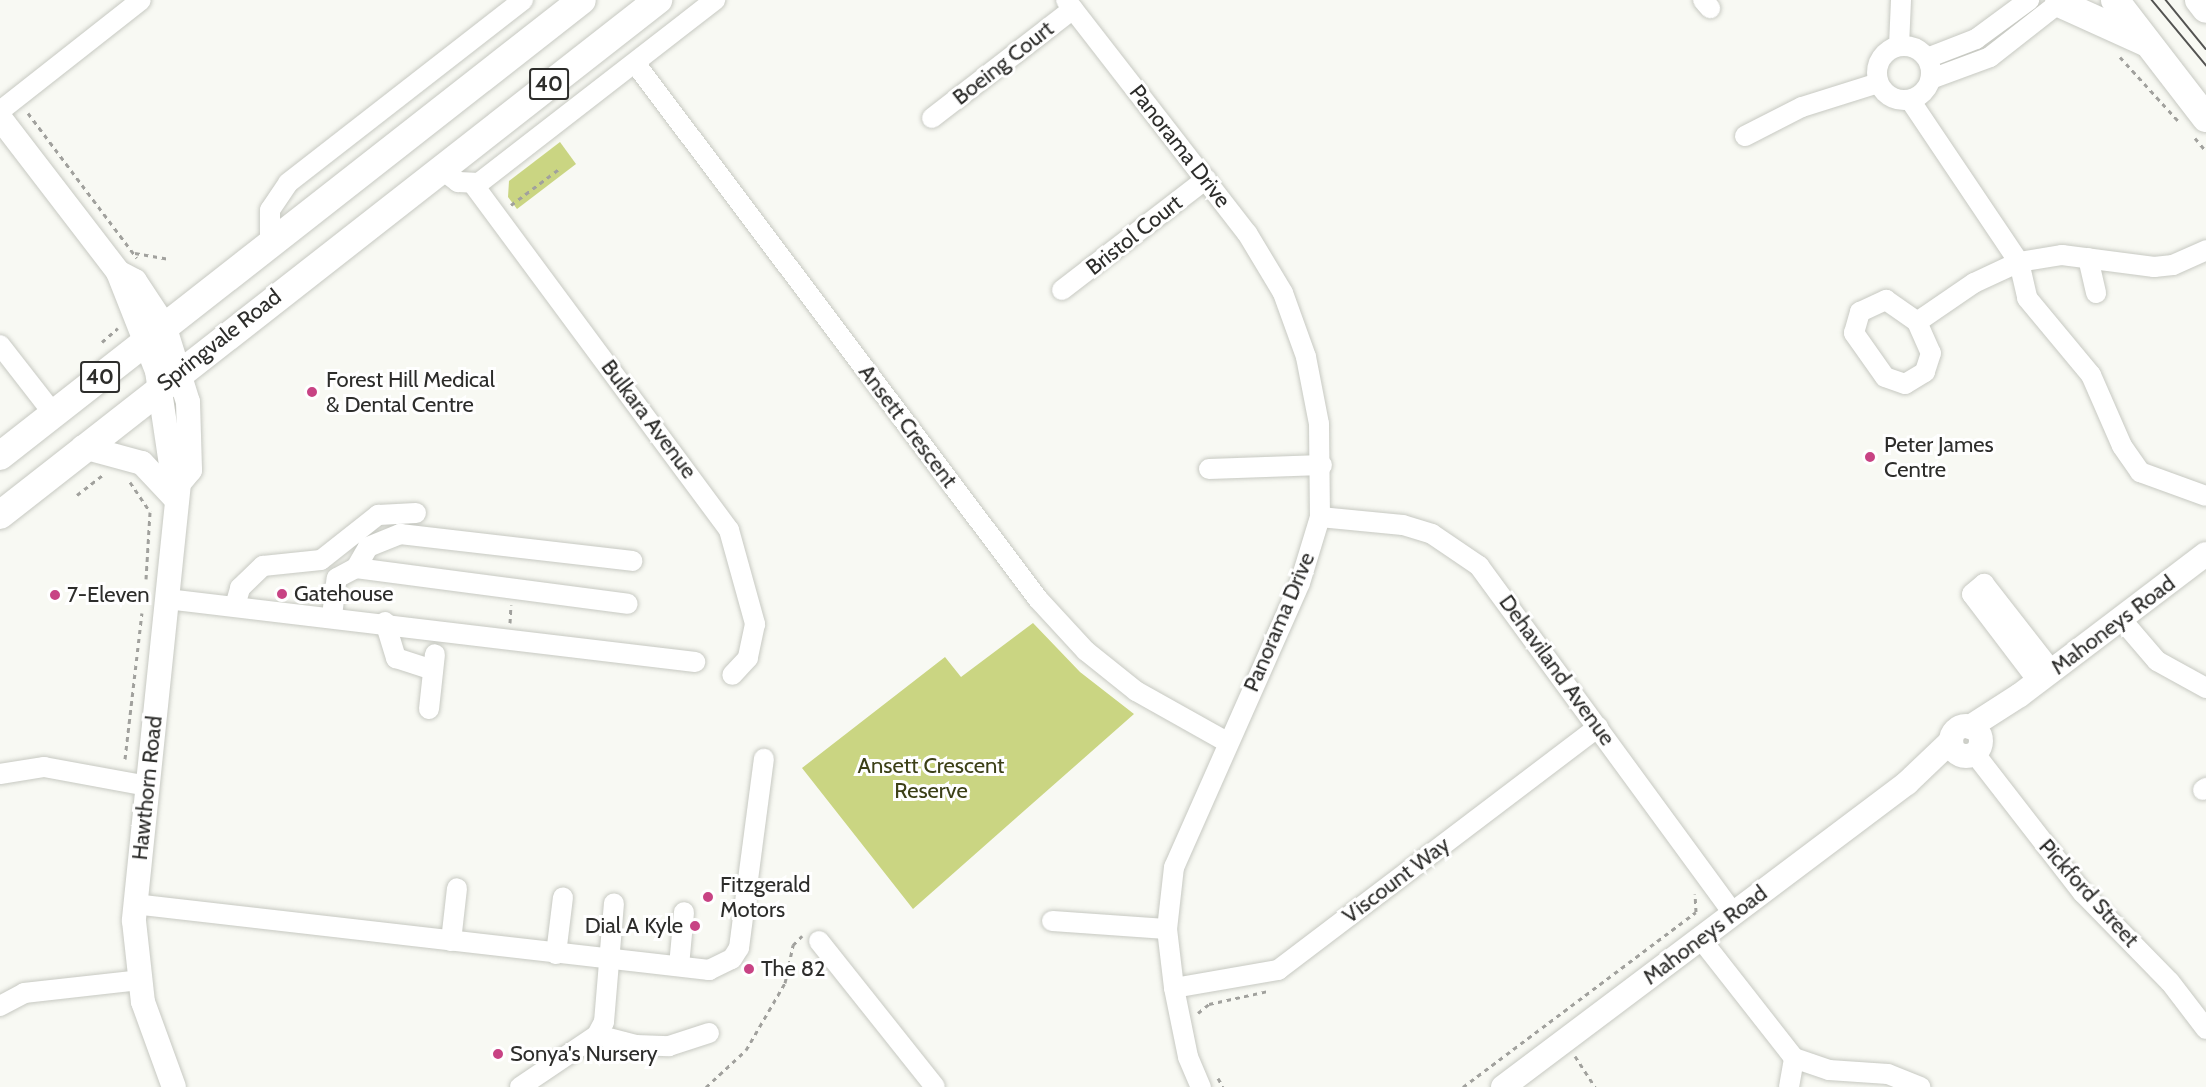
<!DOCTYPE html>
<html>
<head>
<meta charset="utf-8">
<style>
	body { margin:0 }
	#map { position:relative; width:2206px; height:1087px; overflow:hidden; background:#f8f9f3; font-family:Cabin,sans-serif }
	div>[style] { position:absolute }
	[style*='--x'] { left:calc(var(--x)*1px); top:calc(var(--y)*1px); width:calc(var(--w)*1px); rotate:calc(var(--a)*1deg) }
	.green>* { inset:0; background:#cad582 }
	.path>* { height:3px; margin-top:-1.5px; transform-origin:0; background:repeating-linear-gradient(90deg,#a1a19d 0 4.5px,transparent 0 9px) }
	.roads { filter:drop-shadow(0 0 2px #c7c9c2) drop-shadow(0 0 2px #c7c9c2) }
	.minor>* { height:20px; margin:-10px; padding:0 10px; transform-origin:10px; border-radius:10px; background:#fff }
	.minor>.ring { margin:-10px; padding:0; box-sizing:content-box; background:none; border:20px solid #fff; border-radius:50% }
	.major>* { height:24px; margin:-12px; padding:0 12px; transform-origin:12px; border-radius:12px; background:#fff }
	.major>.ring { margin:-12px; padding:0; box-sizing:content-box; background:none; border:24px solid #fff; border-radius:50% }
	.highway>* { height:28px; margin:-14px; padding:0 14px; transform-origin:14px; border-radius:14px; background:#fff }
	.tram>* { height:1.5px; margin:-0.75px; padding:0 0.75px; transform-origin:0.75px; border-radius:0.75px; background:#545452 }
	.dots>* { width:16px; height:16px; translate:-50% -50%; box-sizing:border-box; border:3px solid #fff; border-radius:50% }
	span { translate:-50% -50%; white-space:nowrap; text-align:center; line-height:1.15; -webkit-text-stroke:6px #fff; paint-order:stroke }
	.shield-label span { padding:2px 4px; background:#fff; border:2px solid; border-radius:4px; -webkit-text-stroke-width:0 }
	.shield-label { font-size:21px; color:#2d2d2b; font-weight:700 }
	.street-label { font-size:22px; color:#2d2d2b }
	.poi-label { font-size:22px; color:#2d2d2b }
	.left { translate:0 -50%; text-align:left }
	.right { translate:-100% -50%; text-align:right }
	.park-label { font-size:22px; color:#3c4017 }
</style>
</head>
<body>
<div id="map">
	<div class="green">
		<div style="clip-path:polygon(560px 142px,576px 164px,517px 209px,508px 197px,509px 181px)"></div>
		<div style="clip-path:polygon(1033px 623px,1080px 672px,1134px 714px,913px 909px,802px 768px,945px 657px,961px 677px)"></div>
	</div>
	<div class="path">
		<div style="--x:2120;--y:57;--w:89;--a:47.7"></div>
		<div style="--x:28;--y:113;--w:181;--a:53.1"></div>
		<div style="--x:2195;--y:138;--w:17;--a:50"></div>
		<div style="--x:511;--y:205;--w:60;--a:-36.9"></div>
		<div style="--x:135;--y:253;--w:35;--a:10"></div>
		<div style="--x:102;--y:342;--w:21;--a:-41"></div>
		<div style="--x:130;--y:482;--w:36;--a:56"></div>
		<div style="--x:150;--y:512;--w:67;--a:93.4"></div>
		<div style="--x:77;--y:495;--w:34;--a:-38"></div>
		<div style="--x:510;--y:623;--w:18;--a:-87"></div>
		<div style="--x:125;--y:759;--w:147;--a:-83.4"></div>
		<div style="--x:1198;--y:1013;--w:14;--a:-39"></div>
		<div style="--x:1209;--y:1004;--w:60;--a:-12.4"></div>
		<div style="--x:1575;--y:1056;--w:37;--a:57"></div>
		<div style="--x:1218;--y:1078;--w:10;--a:61"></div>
		<div style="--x:706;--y:1087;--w:54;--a:-42.8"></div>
		<div style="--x:746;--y:1050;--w:78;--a:-59.8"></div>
		<div style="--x:785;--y:983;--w:39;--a:-78"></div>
		<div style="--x:793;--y:945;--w:13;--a:-45"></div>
		<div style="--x:1463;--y:1087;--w:291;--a:-36.9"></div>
		<div style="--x:1696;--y:912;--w:18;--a:-93"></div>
	</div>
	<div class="roads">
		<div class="minor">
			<div style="--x:1066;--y:0;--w:295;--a:52.2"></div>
			<div style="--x:1247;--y:233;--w:70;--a:59"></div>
			<div style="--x:1283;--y:293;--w:68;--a:70.2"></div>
			<div style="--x:1306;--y:357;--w:68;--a:79"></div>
			<div style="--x:1319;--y:424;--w:93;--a:89.4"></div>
			<div style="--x:1320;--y:517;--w:69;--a:106.9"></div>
			<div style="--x:1300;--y:583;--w:311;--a:113.9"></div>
			<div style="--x:1174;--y:867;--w:62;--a:96.4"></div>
			<div style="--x:1167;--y:929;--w:59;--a:83.2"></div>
			<div style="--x:1174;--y:988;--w:70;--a:78.5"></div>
			<div style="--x:1188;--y:1057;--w:33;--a:67"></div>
			<div style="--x:1703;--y:0;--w:11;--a:49"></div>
			<div class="ring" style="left:1877px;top:46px;width:34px;height:34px"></div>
			<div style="--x:1899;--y:46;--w:46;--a:-87.5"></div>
			<div style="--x:1927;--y:58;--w:53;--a:-21.2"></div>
			<div style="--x:1976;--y:39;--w:66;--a:-36.3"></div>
			<div style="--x:635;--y:63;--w:671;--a:53.06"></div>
			<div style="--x:1038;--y:599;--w:71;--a:47.3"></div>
			<div style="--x:1086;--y:651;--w:64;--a:38.7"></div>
			<div style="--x:1136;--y:691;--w:104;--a:29.3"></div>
			<div style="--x:1931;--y:79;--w:63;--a:-20.4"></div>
			<div style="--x:1990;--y:57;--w:93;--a:-38"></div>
			<div style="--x:1910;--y:100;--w:195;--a:56.1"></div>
			<div style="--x:2019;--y:262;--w:37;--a:77"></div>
			<div style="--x:2027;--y:298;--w:100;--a:50.3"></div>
			<div style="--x:2091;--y:375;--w:77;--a:66.4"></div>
			<div style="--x:2122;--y:446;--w:32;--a:55"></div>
			<div style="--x:2140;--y:472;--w:70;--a:20"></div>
			<div style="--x:0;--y:111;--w:179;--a:-38.2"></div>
			<div style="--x:932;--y:118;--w:178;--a:-37.7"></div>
			<div style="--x:1745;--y:136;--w:64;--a:-27"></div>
			<div style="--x:1802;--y:107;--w:80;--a:-17.5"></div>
			<div style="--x:440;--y:168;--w:23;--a:38"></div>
			<div style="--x:458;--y:182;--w:21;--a:3"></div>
			<div style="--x:479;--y:183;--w:299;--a:-37.8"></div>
			<div style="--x:473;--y:184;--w:430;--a:53.5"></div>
			<div style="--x:729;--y:530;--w:98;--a:74.5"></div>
			<div style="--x:755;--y:624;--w:35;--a:102"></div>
			<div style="--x:748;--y:658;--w:23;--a:133"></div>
			<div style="--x:270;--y:242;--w:32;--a:-90"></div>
			<div style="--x:270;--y:210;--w:32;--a:-56"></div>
			<div style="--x:288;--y:183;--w:298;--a:-37.9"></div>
			<div style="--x:2088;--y:258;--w:36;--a:77"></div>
			<div style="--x:1062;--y:290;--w:182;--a:-37.6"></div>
			<div style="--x:1886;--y:300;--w:38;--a:35"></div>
			<div style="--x:1917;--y:322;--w:34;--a:66"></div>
			<div style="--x:1931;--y:353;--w:20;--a:108"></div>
			<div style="--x:1925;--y:372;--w:23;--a:149"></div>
			<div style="--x:1905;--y:384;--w:21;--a:-161"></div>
			<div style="--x:1885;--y:377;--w:54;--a:-125.2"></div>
			<div style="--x:1854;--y:333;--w:22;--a:-74"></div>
			<div style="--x:1860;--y:312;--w:29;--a:-25"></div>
			<div style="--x:1917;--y:322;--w:69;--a:-34.4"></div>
			<div style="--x:1974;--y:283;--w:50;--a:-25"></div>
			<div style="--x:2019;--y:262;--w:44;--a:-9.2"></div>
			<div style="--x:2062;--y:255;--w:93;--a:7.4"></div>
			<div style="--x:2154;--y:267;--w:19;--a:-6"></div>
			<div style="--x:2173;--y:265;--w:36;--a:-24"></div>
			<div style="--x:0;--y:345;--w:86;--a:52.1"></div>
			<div style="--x:1209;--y:469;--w:113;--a:-2"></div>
			<div style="--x:1320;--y:517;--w:83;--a:5.5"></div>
			<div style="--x:1403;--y:525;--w:30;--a:17"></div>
			<div style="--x:1432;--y:534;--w:57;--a:34.2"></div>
			<div style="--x:1479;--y:566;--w:430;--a:53.8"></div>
			<div style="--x:356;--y:568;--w:24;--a:-60"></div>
			<div style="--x:368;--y:547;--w:35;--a:-22"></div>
			<div style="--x:400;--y:534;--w:234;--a:6.6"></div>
			<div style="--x:167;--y:599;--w:532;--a:6.8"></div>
			<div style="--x:235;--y:606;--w:19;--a:-74"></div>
			<div style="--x:240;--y:588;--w:32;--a:-44"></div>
			<div style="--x:263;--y:566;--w:58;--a:-5.9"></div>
			<div style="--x:321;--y:560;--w:73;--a:-38.3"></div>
			<div style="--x:378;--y:515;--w:38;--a:-3"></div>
			<div style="--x:332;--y:616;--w:38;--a:-83"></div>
			<div style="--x:337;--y:578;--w:21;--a:-28"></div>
			<div style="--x:356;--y:568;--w:274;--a:7.5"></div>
			<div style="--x:2121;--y:619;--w:55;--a:49.4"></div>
			<div style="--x:2157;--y:661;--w:56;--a:28.9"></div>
			<div style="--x:385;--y:622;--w:38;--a:73"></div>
			<div style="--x:396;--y:658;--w:38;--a:18"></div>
			<div style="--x:2038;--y:681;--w:109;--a:-127.2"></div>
			<div style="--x:1972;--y:594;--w:16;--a:-40"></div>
			<div style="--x:1984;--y:584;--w:110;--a:52"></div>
			<div style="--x:429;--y:709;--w:55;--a:-83.8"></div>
			<div style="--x:1975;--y:754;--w:176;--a:52.2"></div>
			<div style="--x:2083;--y:893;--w:124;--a:45.7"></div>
			<div style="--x:2170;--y:982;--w:59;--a:52.5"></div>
			<div style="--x:0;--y:774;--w:45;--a:-9"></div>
			<div style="--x:44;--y:767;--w:106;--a:10.4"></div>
			<div style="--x:2203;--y:790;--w:4;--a:-34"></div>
			<div style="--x:134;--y:904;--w:579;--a:6.55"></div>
			<div style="--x:709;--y:970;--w:25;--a:-26"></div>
			<div style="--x:732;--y:959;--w:13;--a:-58"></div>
			<div style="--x:739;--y:948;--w:191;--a:-82.5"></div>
			<div style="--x:1052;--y:921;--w:115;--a:4"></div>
			<div style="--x:1700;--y:938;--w:152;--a:51.9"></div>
			<div style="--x:1794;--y:1058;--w:37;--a:19"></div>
			<div style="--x:1829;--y:1070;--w:59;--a:3.9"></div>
			<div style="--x:1888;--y:1074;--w:35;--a:22"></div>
			<div style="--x:451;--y:941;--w:53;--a:-83.5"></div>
			<div style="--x:819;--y:941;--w:186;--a:51.5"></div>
			<div style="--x:556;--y:954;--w:57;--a:-83"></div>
			<div style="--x:679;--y:966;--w:54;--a:-84.7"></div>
			<div style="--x:1174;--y:988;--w:106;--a:-9.8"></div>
			<div style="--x:1278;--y:970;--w:402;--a:-37.2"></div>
			<div style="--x:0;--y:1006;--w:27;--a:-28"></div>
			<div style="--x:24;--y:993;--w:116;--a:-6.4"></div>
			<div style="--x:597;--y:1035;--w:15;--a:-62"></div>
			<div style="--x:604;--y:1022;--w:119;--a:-85.2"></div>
			<div style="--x:520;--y:1087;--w:93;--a:-34"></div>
			<div style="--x:597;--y:1035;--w:40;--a:14.4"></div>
			<div style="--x:636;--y:1045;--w:33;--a:2"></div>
			<div style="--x:669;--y:1046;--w:42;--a:-18"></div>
			<div style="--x:1789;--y:1087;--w:29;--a:-80"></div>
		</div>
		<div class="major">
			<div style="--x:0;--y:118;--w:194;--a:52.5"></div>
			<div style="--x:118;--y:272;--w:19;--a:28"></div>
			<div style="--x:135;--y:281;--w:53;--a:56.6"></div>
			<div style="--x:164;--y:325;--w:81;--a:72.7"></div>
			<div style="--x:188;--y:402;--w:68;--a:88.3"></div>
			<div style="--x:190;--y:470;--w:17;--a:130"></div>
			<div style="--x:118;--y:272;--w:106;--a:68.5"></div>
			<div style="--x:157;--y:371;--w:95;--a:81.5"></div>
			<div style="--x:171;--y:465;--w:20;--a:66"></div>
			<div style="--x:179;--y:483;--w:440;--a:95.9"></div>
			<div style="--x:134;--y:921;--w:81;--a:83.7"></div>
			<div style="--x:143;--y:1002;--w:90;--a:70"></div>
			<div style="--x:83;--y:447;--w:61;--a:15.2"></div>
			<div style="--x:142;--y:463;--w:48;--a:46.7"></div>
			<div class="ring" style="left:1951px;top:726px;width:6px;height:6px"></div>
			<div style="--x:1970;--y:727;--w:59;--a:-32.6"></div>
			<div style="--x:2020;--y:695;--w:233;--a:-37.2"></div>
			<div style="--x:1503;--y:1087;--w:506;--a:-36.96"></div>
			<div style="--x:1907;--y:783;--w:61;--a:-43.7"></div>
		</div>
		<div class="highway">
			<div style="--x:2115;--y:0;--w:149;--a:52.4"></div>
			<div style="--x:2199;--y:0;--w:11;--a:52"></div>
			<div style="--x:2059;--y:3;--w:94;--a:24.4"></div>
			<div style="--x:0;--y:456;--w:739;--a:-38.08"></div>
			<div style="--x:0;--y:515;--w:836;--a:-38.05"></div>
		</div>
	</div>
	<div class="tram">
		<div style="--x:2152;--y:0;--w:85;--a:50.3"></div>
		<div style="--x:2166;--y:0;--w:63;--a:50.8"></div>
	</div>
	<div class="dots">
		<div style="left:312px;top:392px;background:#c84384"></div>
		<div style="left:1870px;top:457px;background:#c84384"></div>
		<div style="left:282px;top:594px;background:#c84384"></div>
		<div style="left:55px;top:595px;background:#c84384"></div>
		<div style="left:708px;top:897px;background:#c84384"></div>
		<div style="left:695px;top:926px;background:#c84384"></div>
		<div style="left:749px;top:969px;background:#c84384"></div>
		<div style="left:498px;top:1054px;background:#c84384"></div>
	</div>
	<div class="shield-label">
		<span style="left:549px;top:84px">40</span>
		<span style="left:100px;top:377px">40</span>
	</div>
	<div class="street-label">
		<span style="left:1003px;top:63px;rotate:-38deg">Boeing Court</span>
		<span style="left:1180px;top:146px;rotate:52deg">Panorama Drive</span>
		<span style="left:1134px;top:235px;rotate:-38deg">Bristol Court</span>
		<span style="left:219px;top:340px;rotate:-38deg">Springvale Road</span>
		<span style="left:649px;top:419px;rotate:53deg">Bulkara Avenue</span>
		<span style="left:908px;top:426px;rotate:53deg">Ansett Crescent</span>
		<span style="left:1279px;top:622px;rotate:-67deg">Panorama Drive</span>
		<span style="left:2113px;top:625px;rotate:-37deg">Mahoneys Road</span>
		<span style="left:1557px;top:670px;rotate:54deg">Dehaviland Avenue</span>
		<span style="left:147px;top:788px;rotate:-84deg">Hawthorn Road</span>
		<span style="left:1396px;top:880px;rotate:-37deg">Viscount Way</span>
		<span style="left:2089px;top:893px;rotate:48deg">Pickford Street</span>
		<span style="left:1705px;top:935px;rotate:-37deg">Mahoneys Road</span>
	</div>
	<div class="poi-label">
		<span class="left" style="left:326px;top:392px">Forest Hill Medical<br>&amp; Dental Centre</span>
		<span class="left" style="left:1884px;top:457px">Peter James<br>Centre</span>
		<span class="left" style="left:294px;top:594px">Gatehouse</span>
		<span class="left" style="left:67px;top:595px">7-Eleven</span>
		<span class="left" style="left:720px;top:897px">Fitzgerald<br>Motors</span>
		<span class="right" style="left:683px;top:926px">Dial A Kyle</span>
		<span class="left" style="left:761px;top:969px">The 82</span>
		<span class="left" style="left:510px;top:1054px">Sonya's Nursery</span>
	</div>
	<div class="park-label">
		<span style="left:931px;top:778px">Ansett Crescent<br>Reserve</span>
	</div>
</div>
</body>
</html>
